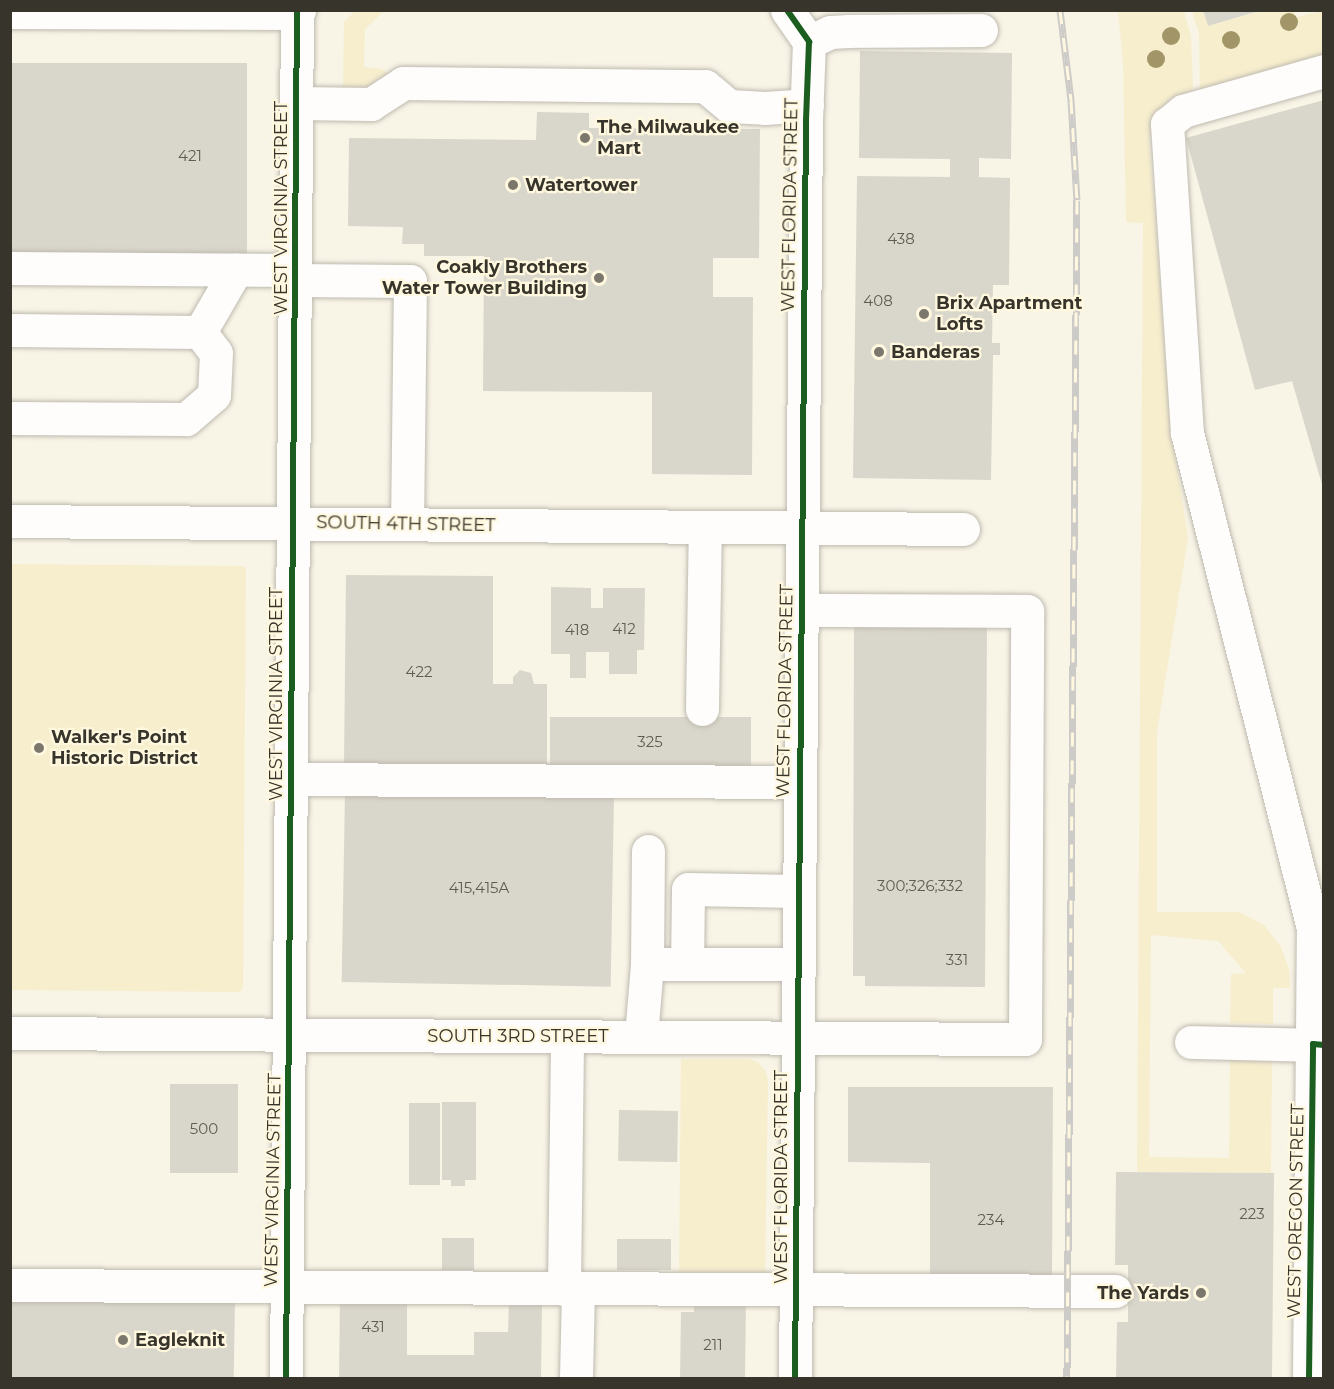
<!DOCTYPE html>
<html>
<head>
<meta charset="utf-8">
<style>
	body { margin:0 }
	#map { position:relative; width:1334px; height:1389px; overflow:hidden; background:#f8f4e6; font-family:Montserrat,sans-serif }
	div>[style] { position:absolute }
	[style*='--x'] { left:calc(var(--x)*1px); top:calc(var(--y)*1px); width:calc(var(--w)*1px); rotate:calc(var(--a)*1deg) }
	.green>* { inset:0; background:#f7eece }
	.building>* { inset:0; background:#d9d6cb; transform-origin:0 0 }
	.roads { filter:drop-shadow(0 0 2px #bebab0) drop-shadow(0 0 2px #bebab0) }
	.minor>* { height:33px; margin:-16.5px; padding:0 16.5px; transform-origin:16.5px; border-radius:16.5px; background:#fefdfb }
	.rail>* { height:7px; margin-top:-3.5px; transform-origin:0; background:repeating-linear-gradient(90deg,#fff8df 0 14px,#cdcbc7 0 28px); box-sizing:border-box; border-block:2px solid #cdcbc7 }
	.cycleway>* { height:6px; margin:-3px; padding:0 3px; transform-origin:3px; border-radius:3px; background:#1b5e20 }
	.trees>* { width:18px; height:18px; margin:-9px; border-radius:50%; background:#a29668 }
	.dots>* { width:16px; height:16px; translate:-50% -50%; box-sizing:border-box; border:3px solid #fff8df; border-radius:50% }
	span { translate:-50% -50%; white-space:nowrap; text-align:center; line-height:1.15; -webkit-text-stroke:4.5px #fff8df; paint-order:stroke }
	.number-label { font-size:15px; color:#605c53 }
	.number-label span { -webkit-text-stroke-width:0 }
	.poi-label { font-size:18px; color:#37342b; font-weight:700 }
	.left { translate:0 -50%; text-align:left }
	.right { translate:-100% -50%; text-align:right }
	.street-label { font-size:18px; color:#37342b }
	.frame { position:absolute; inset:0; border:12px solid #37342b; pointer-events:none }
</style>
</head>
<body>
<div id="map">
	<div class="green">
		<div style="clip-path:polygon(355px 11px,384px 11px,365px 29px,364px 67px,382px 69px,387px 73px,370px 86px,343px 88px,344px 22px)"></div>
		<div style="clip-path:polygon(1118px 11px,1184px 11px,1191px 36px,1193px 87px,1191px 92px,1170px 99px,1156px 113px,1149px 139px,1172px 435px,1188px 538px,1157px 732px,1157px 912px,1239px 912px,1264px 925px,1281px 947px,1289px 969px,1290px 988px,1273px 988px,1273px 1024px,1230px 1023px,1231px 974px,1246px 973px,1218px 941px,1151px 935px,1149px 1157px,1229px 1158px,1230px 1060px,1272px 1061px,1271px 1173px,1137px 1172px,1143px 223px,1126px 222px,1123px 63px)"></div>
		<div style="clip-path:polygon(1192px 11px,1203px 11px,1208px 26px,1261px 11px,1294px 11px,1296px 17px,1323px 11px,1323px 55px,1200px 90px,1199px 34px)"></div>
		<div style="clip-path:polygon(11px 564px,243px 566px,246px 569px,243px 988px,239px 992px,11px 990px)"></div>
		<div style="clip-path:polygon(681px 1059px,749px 1059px,758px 1062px,766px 1072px,768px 1081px,765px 1277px,679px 1277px)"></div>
	</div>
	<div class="building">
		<div style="clip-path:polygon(1203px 10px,1259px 10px,1259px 11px,1208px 26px)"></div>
		<div style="clip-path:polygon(860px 51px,1012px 53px,1011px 159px,979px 158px,979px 177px,1010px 178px,1009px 285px,993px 285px,992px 343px,1000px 343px,1000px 355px,993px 355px,991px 480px,853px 478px,857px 176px,950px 177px,950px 159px,859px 158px)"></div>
		<div style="left:10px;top:63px;width:237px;height:193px"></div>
		<div style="clip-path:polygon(1324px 100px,1324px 488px,1323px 488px,1292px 381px,1255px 390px,1186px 138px)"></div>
		<div style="clip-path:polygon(537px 112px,589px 113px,589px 128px,760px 129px,759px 258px,713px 258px,713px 297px,753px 297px,752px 475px,652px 474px,652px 392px,483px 391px,484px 256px,424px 256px,424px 244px,402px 244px,403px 227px,348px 226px,349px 138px,536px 140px)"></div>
		<div style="clip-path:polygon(346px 575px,493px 576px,493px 684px,513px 684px,513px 677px,520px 670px,531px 673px,534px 684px,547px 684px,547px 766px,344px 764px)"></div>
		<div style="clip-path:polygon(551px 587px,591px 588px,591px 608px,603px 608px,603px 588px,645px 588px,644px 650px,637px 650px,637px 674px,609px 674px,609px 652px,586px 652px,586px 678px,570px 678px,570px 654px,551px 654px)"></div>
		<div style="clip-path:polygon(854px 623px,987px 624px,985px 987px,865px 986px,865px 976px,853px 976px)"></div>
		<div style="left:550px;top:717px;width:201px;height:50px"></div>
		<div style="left:345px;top:792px;width:269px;height:190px;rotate:1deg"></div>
		<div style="left:170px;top:1084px;width:68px;height:89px"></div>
		<div style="clip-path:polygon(848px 1087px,1053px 1087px,1052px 1277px,930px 1277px,930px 1163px,848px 1162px)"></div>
		<div style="clip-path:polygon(442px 1102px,476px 1102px,476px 1180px,465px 1180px,465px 1186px,451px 1186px,451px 1180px,442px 1180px)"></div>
		<div style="left:409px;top:1103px;width:31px;height:82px"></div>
		<div style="left:619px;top:1110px;width:59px;height:51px;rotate:1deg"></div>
		<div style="clip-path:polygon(1116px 1172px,1274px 1173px,1272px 1378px,1116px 1378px,1117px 1322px,1128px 1322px,1128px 1265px,1115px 1265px)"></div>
		<div style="left:442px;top:1238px;width:32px;height:32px"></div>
		<div style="left:617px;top:1239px;width:54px;height:31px"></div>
		<div style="left:10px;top:1299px;width:225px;height:79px;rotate:1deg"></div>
		<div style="clip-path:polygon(340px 1299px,407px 1299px,407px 1355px,474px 1355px,474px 1332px,508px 1332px,509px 1301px,542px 1301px,541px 1378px,339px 1378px)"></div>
		<div style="clip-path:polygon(694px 1300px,746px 1300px,745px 1378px,680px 1378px,681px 1312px,694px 1312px)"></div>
	</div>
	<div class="roads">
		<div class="minor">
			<div style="--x:787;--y:10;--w:39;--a:55"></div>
			<div style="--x:809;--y:42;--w:78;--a:92.2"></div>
			<div style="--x:806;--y:120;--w:1258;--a:90.5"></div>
			<div style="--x:10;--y:12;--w:287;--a:0.2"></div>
			<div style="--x:297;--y:13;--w:4;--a:-56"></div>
			<div style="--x:809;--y:42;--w:23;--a:-25"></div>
			<div style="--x:830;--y:32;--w:19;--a:-3"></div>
			<div style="--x:849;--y:31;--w:132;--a:-0.4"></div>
			<div style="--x:296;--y:103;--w:75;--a:0.8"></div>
			<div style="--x:371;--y:104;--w:38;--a:-33"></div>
			<div style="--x:403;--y:83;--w:302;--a:0.6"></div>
			<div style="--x:705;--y:86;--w:31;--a:40"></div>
			<div style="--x:729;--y:106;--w:36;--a:3"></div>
			<div style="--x:765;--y:108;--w:42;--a:-4.1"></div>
			<div style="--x:10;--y:268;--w:285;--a:0.4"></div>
			<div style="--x:295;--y:280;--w:115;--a:0.5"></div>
			<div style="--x:410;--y:281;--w:243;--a:90.7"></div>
			<div style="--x:10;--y:330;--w:190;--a:0.6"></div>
			<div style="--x:200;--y:332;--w:26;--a:53"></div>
			<div style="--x:216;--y:353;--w:42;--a:92.7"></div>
			<div style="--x:214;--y:395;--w:37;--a:139"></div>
			<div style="--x:186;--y:419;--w:176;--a:-179.7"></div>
			<div style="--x:200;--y:332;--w:72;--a:-59.9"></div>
			<div style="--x:10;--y:521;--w:953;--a:0.48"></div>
			<div style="--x:702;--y:709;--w:181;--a:-89.1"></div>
			<div style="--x:291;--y:779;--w:508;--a:0.34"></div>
			<div style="--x:647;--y:964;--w:40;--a:0"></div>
			<div style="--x:687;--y:964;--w:75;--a:-89.2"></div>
			<div style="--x:688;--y:889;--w:110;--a:1"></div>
			<div style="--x:687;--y:964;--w:111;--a:0"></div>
			<div style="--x:10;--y:1033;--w:1015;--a:0.34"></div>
			<div style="--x:1025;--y:1039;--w:428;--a:-89.7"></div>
			<div style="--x:1027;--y:611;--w:225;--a:-179.7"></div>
			<div style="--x:641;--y:1036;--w:72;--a:-85.2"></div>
			<div style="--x:647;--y:964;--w:113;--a:-89.5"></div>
			<div style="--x:1191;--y:1042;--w:133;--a:1.3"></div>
			<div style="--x:10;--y:1285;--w:1105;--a:0.31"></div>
			<div style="--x:564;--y:1289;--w:253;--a:-89.3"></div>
			<div style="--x:286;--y:1378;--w:1368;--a:-89.54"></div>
			<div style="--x:576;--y:1378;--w:89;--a:-88.7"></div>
			<div style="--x:1309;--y:1378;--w:450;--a:-89.5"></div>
			<div style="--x:1313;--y:928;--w:511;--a:-104.28"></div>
			<div style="--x:1187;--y:433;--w:310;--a:-93.7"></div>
			<div style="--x:1167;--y:124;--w:21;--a:-39"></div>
			<div style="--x:1183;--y:111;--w:147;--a:-15.8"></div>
		</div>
	</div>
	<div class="rail">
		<div style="--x:1060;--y:10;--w:91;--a:83"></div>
		<div style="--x:1071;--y:100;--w:100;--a:86.6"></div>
		<div style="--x:1077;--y:200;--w:1178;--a:90.49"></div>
	</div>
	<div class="cycleway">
		<div style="--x:787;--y:10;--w:39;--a:55"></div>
		<div style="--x:809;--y:42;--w:78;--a:92.2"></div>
		<div style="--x:806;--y:120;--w:1258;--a:90.5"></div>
		<div style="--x:286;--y:1378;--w:1368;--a:-89.54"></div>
		<div style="--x:1309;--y:1378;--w:334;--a:-89.3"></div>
		<div style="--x:1313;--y:1044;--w:11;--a:5"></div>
	</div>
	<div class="trees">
		<div style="left:1289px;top:22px"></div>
		<div style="left:1171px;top:36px"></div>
		<div style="left:1231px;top:40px"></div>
		<div style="left:1156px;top:59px"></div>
	</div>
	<div class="dots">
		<div style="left:585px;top:138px;background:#7b776c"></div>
		<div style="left:513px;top:185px;background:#7b776c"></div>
		<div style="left:599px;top:278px;background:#7b776c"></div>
		<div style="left:924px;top:314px;background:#7b776c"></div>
		<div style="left:879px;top:352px;background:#7b776c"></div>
		<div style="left:39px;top:748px;background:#7b776c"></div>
		<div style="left:1201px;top:1293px;background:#7b776c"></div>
		<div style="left:123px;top:1340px;background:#7b776c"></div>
	</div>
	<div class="number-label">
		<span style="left:190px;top:156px">421</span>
		<span style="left:901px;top:239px">438</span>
		<span style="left:878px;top:301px">408</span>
		<span style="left:624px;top:629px">412</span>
		<span style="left:577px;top:630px">418</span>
		<span style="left:419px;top:672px">422</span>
		<span style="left:650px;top:742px">325</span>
		<span style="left:920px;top:886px">300;326;332</span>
		<span style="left:479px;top:888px">415,415A</span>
		<span style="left:957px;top:960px">331</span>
		<span style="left:204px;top:1129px">500</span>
		<span style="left:1252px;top:1214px">223</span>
		<span style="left:991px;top:1220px">234</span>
		<span style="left:373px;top:1327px">431</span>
		<span style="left:713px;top:1345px">211</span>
	</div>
	<div class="poi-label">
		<span class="left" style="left:597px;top:138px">The Milwaukee<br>Mart</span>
		<span class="left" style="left:525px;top:185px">Watertower</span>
		<span class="right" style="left:587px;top:278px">Coakly Brothers<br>Water Tower Building</span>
		<span class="left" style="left:936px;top:314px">Brix Apartment<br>Lofts</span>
		<span class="left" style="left:891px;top:352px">Banderas</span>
		<span class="left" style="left:51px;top:748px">Walker's Point<br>Historic District</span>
		<span class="right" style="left:1189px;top:1293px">The Yards</span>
		<span class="left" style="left:135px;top:1340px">Eagleknit</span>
	</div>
	<div class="street-label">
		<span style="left:790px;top:205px;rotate:-89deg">WEST FLORIDA STREET</span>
		<span style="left:281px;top:208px;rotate:-90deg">WEST VIRGINIA STREET</span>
		<span style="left:406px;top:524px;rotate:1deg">SOUTH 4TH STREET</span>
		<span style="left:785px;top:691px;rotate:-89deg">WEST FLORIDA STREET</span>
		<span style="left:276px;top:694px;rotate:-90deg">WEST VIRGINIA STREET</span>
		<span style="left:518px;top:1036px">SOUTH 3RD STREET</span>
		<span style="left:781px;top:1177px;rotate:-90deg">WEST FLORIDA STREET</span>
		<span style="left:273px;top:1180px;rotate:-89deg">WEST VIRGINIA STREET</span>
		<span style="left:1296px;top:1211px;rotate:-89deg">WEST OREGON STREET</span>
	</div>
	<div class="frame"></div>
</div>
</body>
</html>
